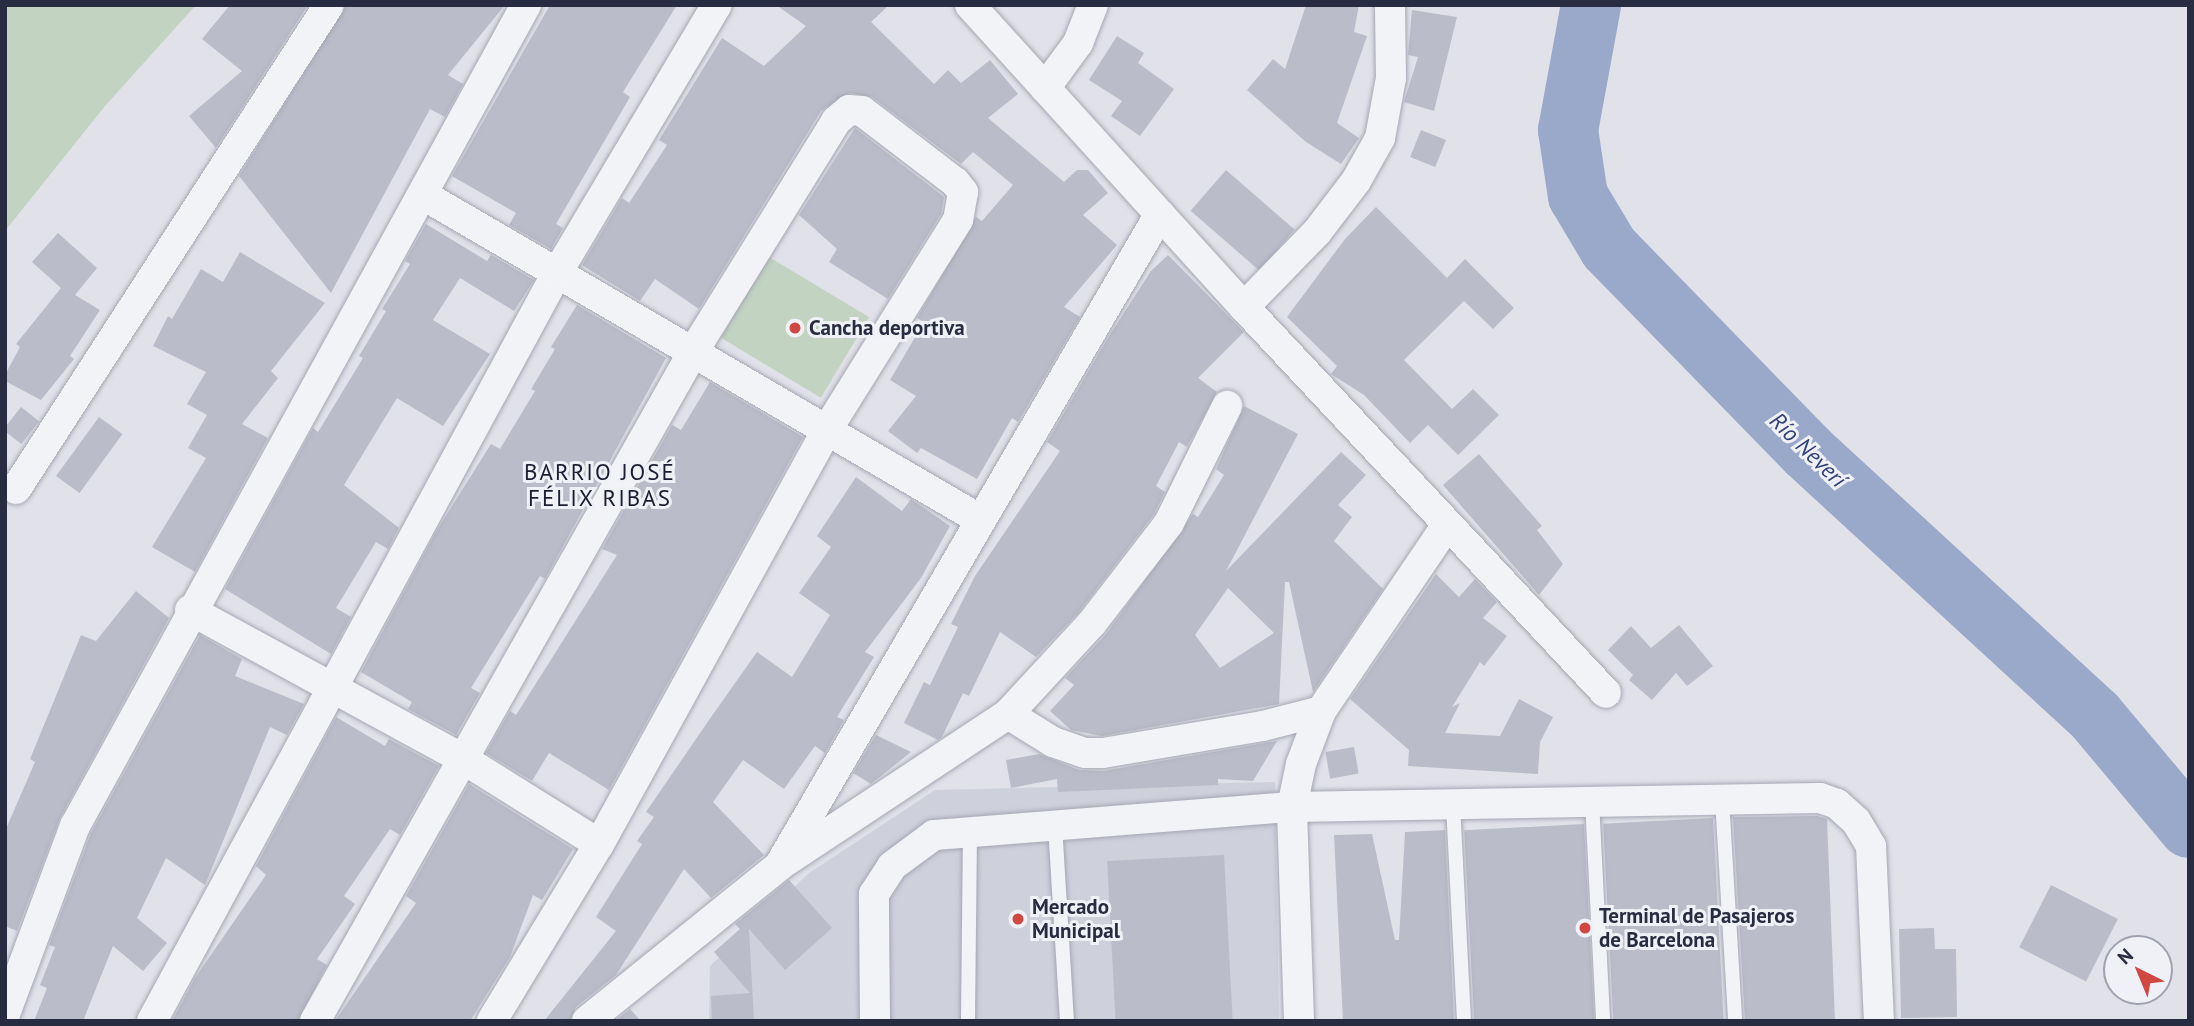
<!DOCTYPE html>
<html>
<head>
<meta charset="utf-8">
<style>
	body { margin:0 }
	#map { position:relative; width:2194px; height:1026px; overflow:hidden; background:#e0e1e9; font-family:"PT Sans",sans-serif }
	div>[style] { position:absolute }
	[style*='--x'] { left:calc(var(--x)*1px); top:calc(var(--y)*1px); width:calc(var(--w)*1px); rotate:calc(var(--a)*1deg) }
	.built>* { inset:0; background:#ced0db }
	.green>* { inset:0; background:#c2d3c1; transform-origin:0 0 }
	.river>* { height:60px; margin:-30px; padding:0 30px; transform-origin:30px; border-radius:30px; background:#9aa8ca }
	.building>* { inset:0; background:#babcc9; transform-origin:0 0 }
	.roads { filter:drop-shadow(0 0 2px #a5a7b3) drop-shadow(0 0 2px #a5a7b3) }
	.service>* { height:14px; margin:-7px; padding:0 7px; transform-origin:7px; border-radius:7px; background:#f2f3f7 }
	.minor>* { height:30px; margin:-15px; padding:0 15px; transform-origin:15px; border-radius:15px; background:#f2f3f7 }
	.dots>* { width:19px; height:19px; translate:-50% -50%; box-sizing:border-box; border:4px solid #eff1f7; border-radius:50% }
	span { translate:-50% -50%; white-space:nowrap; text-align:center; line-height:1.15; -webkit-text-stroke:6px #eff1f7; paint-order:stroke }
	.poi-label { font-size:21px; color:#282c41; font-weight:700 }
	.left { translate:0 -50%; text-align:left }
	.water-label { font-size:23px; color:#314276; font-style:italic }
	.neighbourhood-label { font-size:23px; color:#1a1e32; letter-spacing:2px }
	.frame { position:absolute; inset:0; border:7px solid #282c41; pointer-events:none }
	.north { position:absolute; left:2103px; top:935px; width:70px; height:70px; box-sizing:border-box; background:#eff1f7; border:2px solid #9fa2ae; border-radius:50%; rotate:317deg; font-size:19px; font-weight:700; line-height:28px; text-align:center; color:#282c41 }
	.north::after { content:''; display:block; margin:auto; width:24px; height:32px; background:#d14842; clip-path:polygon(50% 0,100% 100%,50% 72%,0 100%) }
</style>
</head>
<body>
<div id="map">
	<div class="built">
		<div style="clip-path:polygon(1275px 782px,1279px 1021px,709px 1021px,710px 966px,809px 873px,935px 790px)"></div>
	</div>
	<div class="green">
		<div style="clip-path:polygon(5px 5px,196px 5px,105px 106px,5px 231px)"></div>
		<div style="left:769px;top:257px;width:117px;height:94px;rotate:31deg"></div>
	</div>
	<div class="river">
		<div style="--x:1591;--y:5;--w:127;--a:100.4"></div>
		<div style="--x:1568;--y:130;--w:67;--a:81.4"></div>
		<div style="--x:1578;--y:196;--w:61;--a:59.2"></div>
		<div style="--x:1609;--y:248;--w:285;--a:45.7"></div>
		<div style="--x:1808;--y:452;--w:390;--a:42.6"></div>
		<div style="--x:2095;--y:716;--w:146;--a:50"></div>
	</div>
	<div class="building">
		<div style="clip-path:polygon(230px 5px,308px 5px,216px 148px,189px 116px,242px 71px,202px 39px)"></div>
		<div style="clip-path:polygon(346px 5px,505px 5px,448px 75px,463px 84px,445px 117px,430px 109px,331px 293px,239px 176px)"></div>
		<div style="clip-path:polygon(550px 5px,677px 5px,623px 92px,630px 97px,556px 224px,563px 228px,551px 249px,509px 225px,516px 213px,452px 176px)"></div>
		<div style="clip-path:polygon(776px 5px,889px 5px,871px 22px,934px 84px,948px 70px,961px 83px,990px 60px,1018px 94px,988px 118px,1064px 182px,1077px 170px,1088px 170px,1108px 193px,1083px 215px,1117px 245px,1064px 307px,1080px 317px,1018px 422px,1012px 418px,977px 479px,921px 448px,917px 453px,888px 431px,916px 396px,890px 380px,924px 322px,917px 318px,976px 217px,982px 221px,1013px 185px,973px 152px,961px 164px,872px 97px,849px 93px,821px 111px,699px 309px,655px 279px,640px 301px,582px 265px,622px 198px,629px 203px,667px 145px,659px 140px,722px 38px,764px 66px,806px 26px)"></div>
		<div style="clip-path:polygon(1306px 5px,1359px 5px,1354px 32px,1367px 36px,1337px 123px,1359px 138px,1341px 164px,1306px 142px,1247px 90px,1273px 59px,1285px 69px)"></div>
		<div style="clip-path:polygon(1412px 10px,1457px 17px,1434px 111px,1404px 102px,1418px 57px,1408px 55px)"></div>
		<div style="clip-path:polygon(1117px 36px,1144px 53px,1138px 63px,1174px 89px,1140px 136px,1111px 116px,1122px 101px,1089px 80px)"></div>
		<div style="clip-path:polygon(855px 128px,944px 197px,941px 214px,888px 299px,829px 262px,837px 249px,799px 215px)"></div>
		<div style="left:1421px;top:130px;width:27px;height:29px;rotate:22deg"></div>
		<div style="left:1226px;top:170px;width:91px;height:54px;rotate:41deg"></div>
		<div style="clip-path:polygon(1376px 207px,1447px 278px,1465px 259px,1514px 308px,1493px 329px,1464px 301px,1404px 360px,1452px 409px,1473px 389px,1499px 415px,1458px 455px,1428px 425px,1410px 443px,1364px 395px,1331px 374px,1337px 366px,1287px 317px,1345px 239px)"></div>
		<div style="clip-path:polygon(426px 224px,487px 261px,491px 255px,534px 280px,514px 311px,460px 278px,433px 320px,490px 354px,443px 426px,397px 398px,344px 485px,399px 528px,388px 549px,376px 542px,336px 608px,351px 617px,331px 654px,225px 589px,313px 428px,318px 432px,363px 358px,359px 356px,386px 311px,382px 309px,410px 264px,405px 261px)"></div>
		<div style="clip-path:polygon(58px 233px,97px 268px,75px 295px,100px 310px,70px 356px,74px 359px,41px 400px,5px 381px,5px 375px,20px 347px,16px 344px,61px 288px,32px 262px)"></div>
		<div style="clip-path:polygon(240px 252px,325px 303px,271px 371px,278px 378px,242px 424px,268px 438px,195px 572px,152px 547px,206px 458px,188px 448px,207px 415px,187px 404px,206px 372px,153px 346px,168px 316px,172px 319px,201px 269px,223px 282px)"></div>
		<div style="clip-path:polygon(1168px 255px,1244px 332px,1198px 378px,1217px 392px,1187px 447px,1179px 442px,1156px 486px,1165px 492px,1154px 514px,1079px 612px,1036px 657px,1000px 632px,969px 696px,963px 693px,942px 737px,938px 740px,904px 723px,924px 682px,930px 685px,958px 627px,951px 624px,975px 576px,1060px 451px,1047px 442px,1109px 336px,1151px 271px)"></div>
		<div style="clip-path:polygon(577px 305px,666px 358px,545px 579px,540px 576px,471px 688px,480px 693px,456px 735px,408px 709px,412px 702px,361px 672px,437px 530px,491px 444px,500px 449px,535px 391px,531px 389px,555px 349px,551px 347px)"></div>
		<div style="clip-path:polygon(710px 382px,803px 437px,609px 790px,549px 753px,532px 781px,486px 753px,510px 711px,516px 715px,617px 555px,602px 549px,672px 425px,681px 430px)"></div>
		<div style="clip-path:polygon(evenodd,1244px 406px,1298px 434px,1226px 571px,1341px 452px,1366px 475px,1338px 505px,1352px 517px,1334px 541px,1383px 589px,1313px 692px,1289px 582px,1285px 582px,1279px 704px,1102px 736px,1071px 730px,1050px 711px,1074px 685px,1065px 678px,1106px 634px,1193px 514px,1198px 517px,1224px 475px,1216px 469px,1244px 406px,1228px 588px,1274px 633px,1220px 668px,1195px 635px,1228px 588px)"></div>
		<div style="left:21px;top:407px;width:23px;height:29px;rotate:38deg"></div>
		<div style="left:99px;top:417px;width:29px;height:73px;rotate:36deg"></div>
		<div style="clip-path:polygon(1479px 454px,1542px 526px,1537px 530px,1563px 564px,1539px 595px,1443px 485px)"></div>
		<div style="clip-path:polygon(856px 477px,902px 511px,911px 499px,950px 526px,921px 578px,865px 652px,874px 657px,837px 717px,844px 720px,825px 753px,815px 746px,784px 789px,743px 760px,713px 802px,764px 855px,711px 898px,684px 869px,616px 975px,576px 1007px,570px 1021px,544px 1021px,616px 931px,596px 917px,642px 844px,637px 841px,654px 817px,646px 812px,709px 720px,757px 652px,792px 677px,830px 615px,799px 593px,831px 547px,817px 536px)"></div>
		<div style="clip-path:polygon(1436px 574px,1459px 597px,1475px 579px,1497px 602px,1483px 618px,1507px 636px,1484px 666px,1480px 662px,1452px 707px,1460px 703px,1445px 733px,1500px 736px,1519px 699px,1553px 717px,1540px 742px,1538px 774px,1408px 766px,1409px 750px,1350px 699px)"></div>
		<div style="clip-path:polygon(136px 591px,169px 618px,60px 818px,17px 931px,5px 926px,5px 831px,35px 762px,30px 759px,81px 635px,96px 641px)"></div>
		<div style="clip-path:polygon(1679px 625px,1713px 666px,1687px 686px,1676px 673px,1652px 700px,1629px 680px,1633px 675px,1608px 650px,1631px 626px,1651px 648px)"></div>
		<div style="clip-path:polygon(200px 635px,242px 659px,235px 676px,304px 704px,287px 735px,270px 727px,205px 885px,166px 858px,137px 918px,167px 943px,143px 971px,113px 946px,83px 1021px,34px 1021px,47px 988px,40px 985px,55px 947px,49px 945px,91px 833px)"></div>
		<div style="clip-path:polygon(336px 717px,385px 746px,389px 739px,439px 766px,400px 835px,390px 829px,344px 896px,355px 904px,317px 959px,327px 965px,298px 1021px,172px 1021px,195px 978px,266px 875px,256px 866px)"></div>
		<div style="clip-path:polygon(876px 735px,911px 752px,871px 784px,853px 773px)"></div>
		<div style="clip-path:polygon(1277px 741px,1253px 781px,1218px 779px,1218px 785px,1058px 792px,1057px 779px,1011px 788px,1006px 760px,1039px 754px,1079px 770px,1103px 771px)"></div>
		<div style="left:1354px;top:747px;width:27px;height:29px;rotate:80deg"></div>
		<div style="clip-path:polygon(469px 784px,573px 849px,542px 900px,533px 895px,510px 957px,470px 1021px,335px 1021px,416px 903px,406px 896px)"></div>
		<div style="clip-path:polygon(1817px 816px,1827px 819px,1835px 1021px,1745px 1021px,1733px 817px)"></div>
		<div style="left:1713px;top:818px;width:203px;height:110px;rotate:87deg"></div>
		<div style="left:1584px;top:824px;width:197px;height:120px;rotate:87deg"></div>
		<div style="clip-path:polygon(1445px 830px,1454px 1021px,1343px 1021px,1334px 835px,1372px 834px,1395px 940px,1399px 940px,1405px 832px)"></div>
		<div style="left:1224px;top:855px;width:166px;height:117px;rotate:87deg"></div>
		<div style="clip-path:polygon(789px 880px,832px 928px,785px 970px,749px 929px,754px 1021px,712px 1021px,711px 996px,750px 993px,714px 952px,740px 929px,735px 924px)"></div>
		<div style="left:2051px;top:885px;width:75px;height:70px;rotate:27deg"></div>
		<div style="clip-path:polygon(1934px 928px,1935px 949px,1956px 949px,1957px 1017px,1901px 1018px,1899px 929px)"></div>
		<div style="clip-path:polygon(630px 1009px,641px 1021px,615px 1021px)"></div>
	</div>
	<div class="roads">
		<div class="service">
			<div style="--x:1722;--y:799;--w:222;--a:86.6"></div>
			<div style="--x:1592;--y:801;--w:220;--a:87.1"></div>
			<div style="--x:1453;--y:804;--w:217;--a:87.1"></div>
			<div style="--x:1055;--y:825;--w:196;--a:86.5"></div>
			<div style="--x:968;--y:1021;--w:189;--a:-89.4"></div>
		</div>
		<div class="minor">
			<div style="--x:970;--y:5;--w:408;--a:47.8"></div>
			<div style="--x:1244;--y:307;--w:529;--a:46.84"></div>
			<div style="--x:1045;--y:88;--w:56;--a:-53.7"></div>
			<div style="--x:1078;--y:43;--w:41;--a:-68.5"></div>
			<div style="--x:425;--y:196;--w:641;--a:30.24"></div>
			<div style="--x:1244;--y:307;--w:105;--a:-45.8"></div>
			<div style="--x:1317;--y:232;--w:64;--a:-52.6"></div>
			<div style="--x:1356;--y:181;--w:49;--a:-60.8"></div>
			<div style="--x:1380;--y:138;--w:61;--a:-79.6"></div>
			<div style="--x:1391;--y:78;--w:73;--a:-90.8"></div>
			<div style="--x:16;--y:489;--w:576;--a:-57.11"></div>
			<div style="--x:190;--y:610;--w:311;--a:28.6"></div>
			<div style="--x:463;--y:759;--w:160;--a:32"></div>
			<div style="--x:1008;--y:714;--w:53;--a:31.9"></div>
			<div style="--x:1053;--y:742;--w:34;--a:19"></div>
			<div style="--x:1085;--y:753;--w:18;--a:0"></div>
			<div style="--x:1103;--y:753;--w:162;--a:-9.6"></div>
			<div style="--x:1263;--y:726;--w:60;--a:-14.5"></div>
			<div style="--x:782;--y:861;--w:749;--a:-59.71"></div>
			<div style="--x:5;--y:1014;--w:201;--a:-69.6"></div>
			<div style="--x:75;--y:826;--w:937;--a:-61.22"></div>
			<div style="--x:152;--y:1021;--w:851;--a:-61.57"></div>
			<div style="--x:557;--y:273;--w:312;--a:-59.2"></div>
			<div style="--x:315;--y:1021;--w:768;--a:-60.53"></div>
			<div style="--x:693;--y:352;--w:272;--a:-58.2"></div>
			<div style="--x:836;--y:121;--w:17;--a:-40"></div>
			<div style="--x:849;--y:110;--w:13;--a:4"></div>
			<div style="--x:862;--y:111;--w:117;--a:37.4"></div>
			<div style="--x:955;--y:182;--w:13;--a:51"></div>
			<div style="--x:963;--y:192;--w:28;--a:100"></div>
			<div style="--x:958;--y:220;--w:245;--a:122"></div>
			<div style="--x:828;--y:428;--w:475;--a:118.8"></div>
			<div style="--x:599;--y:844;--w:207;--a:121.2"></div>
			<div style="--x:587;--y:1021;--w:248;--a:-38.9"></div>
			<div style="--x:780;--y:865;--w:273;--a:-33.5"></div>
			<div style="--x:1008;--y:714;--w:124;--a:-47.3"></div>
			<div style="--x:1092;--y:623;--w:126;--a:-52.4"></div>
			<div style="--x:1169;--y:523;--w:131;--a:-63.6"></div>
			<div style="--x:875;--y:1021;--w:127;--a:-90.5"></div>
			<div style="--x:874;--y:894;--w:33;--a:-57"></div>
			<div style="--x:892;--y:866;--w:52;--a:-36.4"></div>
			<div style="--x:934;--y:835;--w:359;--a:-4.5"></div>
			<div style="--x:1292;--y:807;--w:528;--a:-0.98"></div>
			<div style="--x:1820;--y:798;--w:18;--a:19"></div>
			<div style="--x:1837;--y:804;--w:25;--a:42"></div>
			<div style="--x:1856;--y:821;--w:29;--a:59"></div>
			<div style="--x:1871;--y:846;--w:175;--a:87.4"></div>
			<div style="--x:1299;--y:1021;--w:214;--a:-91.9"></div>
			<div style="--x:1292;--y:807;--w:44;--a:-78.2"></div>
			<div style="--x:1301;--y:764;--w:57;--a:-69.3"></div>
			<div style="--x:1321;--y:711;--w:225;--a:-55.9"></div>
		</div>
	</div>
	<div class="dots">
		<div style="left:795px;top:328px;background:#d14842"></div>
		<div style="left:1018px;top:919px;background:#d14842"></div>
		<div style="left:1585px;top:928px;background:#d14842"></div>
	</div>
	<div class="poi-label">
		<span class="left" style="left:809px;top:328px">Cancha deportiva</span>
		<span class="left" style="left:1032px;top:919px">Mercado<br>Municipal</span>
		<span class="left" style="left:1599px;top:928px">Terminal de Pasajeros<br>de Barcelona</span>
	</div>
	<div class="water-label">
		<span style="left:1808px;top:450px;rotate:44deg">Río Neverí</span>
	</div>
	<div class="neighbourhood-label">
		<span style="left:600px;top:485px">BARRIO JOSÉ<br>FÉLIX RIBAS</span>
	</div>
	<div class="frame"></div>
	<div class="north">N</div>
</div>
</body>
</html>
